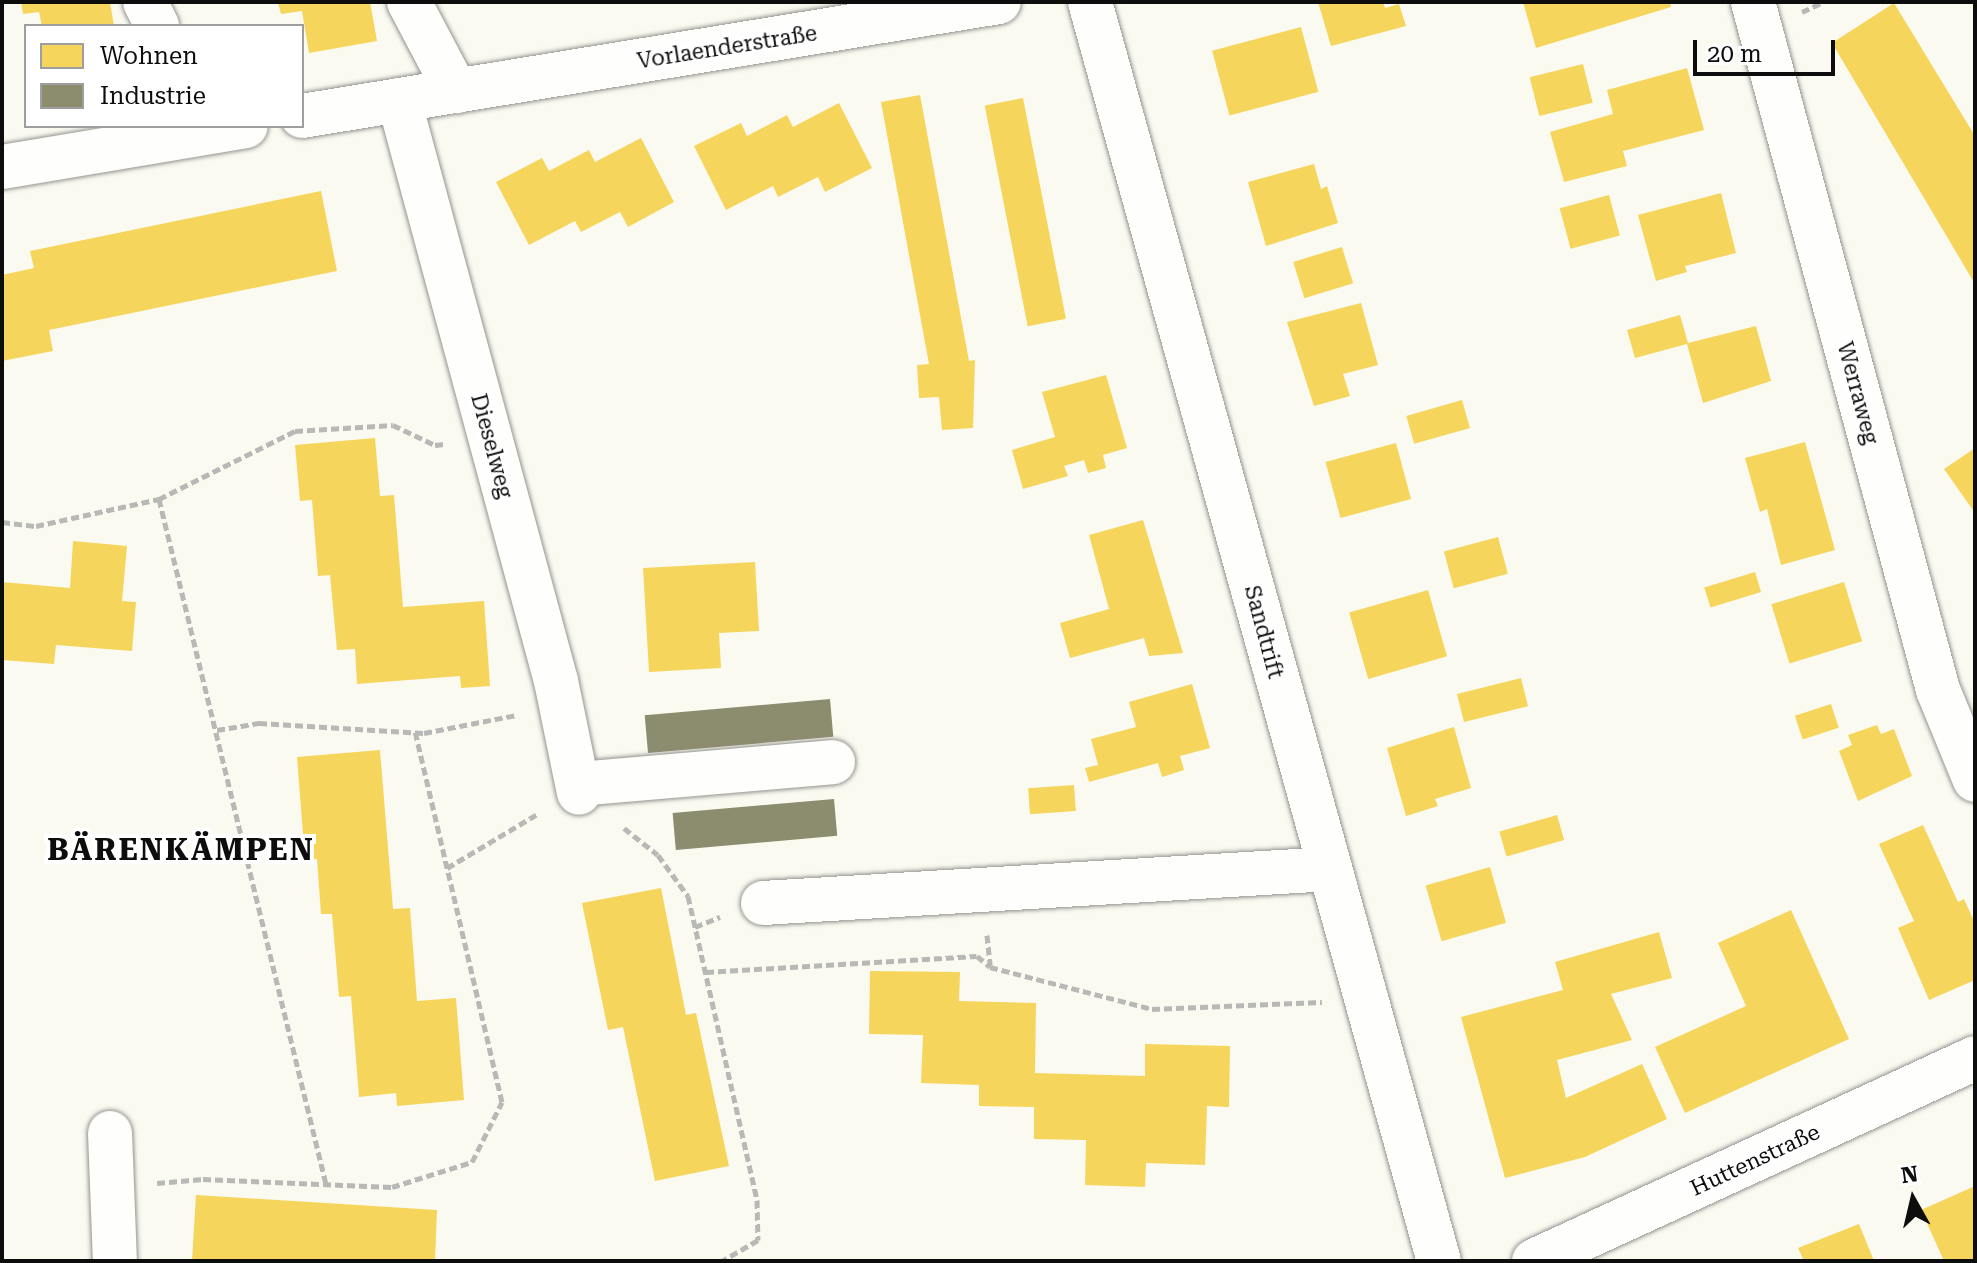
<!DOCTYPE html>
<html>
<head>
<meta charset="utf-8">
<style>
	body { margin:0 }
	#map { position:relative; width:1977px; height:1263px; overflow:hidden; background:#fbfaf1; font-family:"Roboto Serif",serif }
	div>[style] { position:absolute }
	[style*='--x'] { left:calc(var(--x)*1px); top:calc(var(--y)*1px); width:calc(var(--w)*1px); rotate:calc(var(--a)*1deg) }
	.homes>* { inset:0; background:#f6d55c; transform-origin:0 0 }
	.industry>* { inset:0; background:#8c8c6e; transform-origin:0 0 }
	.path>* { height:5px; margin-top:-2.5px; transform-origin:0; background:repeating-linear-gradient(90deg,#b8b8b6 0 8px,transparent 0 12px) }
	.roads { filter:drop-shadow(0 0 2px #949490) drop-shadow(0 0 2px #949490) }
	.minor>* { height:44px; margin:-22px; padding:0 22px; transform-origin:22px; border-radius:22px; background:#fefefd }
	span { translate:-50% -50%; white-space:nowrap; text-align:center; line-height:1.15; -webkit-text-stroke:8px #fff; paint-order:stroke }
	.street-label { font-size:22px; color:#0d0d0d }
	.district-label { font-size:30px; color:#0d0d0d; font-weight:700; letter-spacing:2px }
	.frame { position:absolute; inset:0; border:4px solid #0d0d0d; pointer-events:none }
	.legend { position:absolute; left:24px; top:24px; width:280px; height:104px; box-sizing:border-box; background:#fff; border:2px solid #9e9e9e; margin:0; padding:10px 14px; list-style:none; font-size:24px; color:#0d0d0d }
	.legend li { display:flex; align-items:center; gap:16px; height:40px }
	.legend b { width:40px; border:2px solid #9e9e9e }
	.north { position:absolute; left:1873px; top:1159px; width:80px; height:80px; -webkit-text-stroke:6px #fff; paint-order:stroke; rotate:352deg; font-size:22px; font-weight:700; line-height:32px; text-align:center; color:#0d0d0d }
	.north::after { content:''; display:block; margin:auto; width:28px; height:36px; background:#0d0d0d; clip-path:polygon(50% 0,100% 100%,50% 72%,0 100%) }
	.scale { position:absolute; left:1693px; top:40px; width:142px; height:36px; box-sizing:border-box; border:4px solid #0d0d0d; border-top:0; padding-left:10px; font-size:24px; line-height:28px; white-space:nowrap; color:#0d0d0d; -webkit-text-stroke:6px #fff; paint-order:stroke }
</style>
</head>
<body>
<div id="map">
	<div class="homes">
		<div style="clip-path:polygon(21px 2px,110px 2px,114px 26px,42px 26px,39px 12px,23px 14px)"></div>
		<div style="clip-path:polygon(278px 2px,370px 2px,377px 41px,309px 53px,302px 11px,281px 14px)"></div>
		<div style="clip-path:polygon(1318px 2px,1383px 2px,1385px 8px,1399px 4px,1406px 26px,1331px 46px)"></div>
		<div style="clip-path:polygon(1523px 2px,1670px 2px,1671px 7px,1536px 48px)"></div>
		<div style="clip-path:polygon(1894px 3px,1975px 136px,1975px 284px,1832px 43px)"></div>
		<div style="left:1301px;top:27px;width:67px;height:92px;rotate:75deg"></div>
		<div style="left:1583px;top:64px;width:40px;height:55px;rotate:76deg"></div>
		<div style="clip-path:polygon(1687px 68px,1704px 130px,1623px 151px,1627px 166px,1564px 182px,1550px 132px,1613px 114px,1607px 90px)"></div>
		<div style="clip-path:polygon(920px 95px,969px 361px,975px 360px,973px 428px,942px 430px,939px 397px,919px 398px,917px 365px,929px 364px,881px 102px)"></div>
		<div style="left:1023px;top:98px;width:225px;height:39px;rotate:79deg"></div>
		<div style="clip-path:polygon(839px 103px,872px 168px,825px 192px,818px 177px,778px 197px,773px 186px,726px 210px,694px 146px,741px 123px,747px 136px,787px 115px,793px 127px)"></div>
		<div style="clip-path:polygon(641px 138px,674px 202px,628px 227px,620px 212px,581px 232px,575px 221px,529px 245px,496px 182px,542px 158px,549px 171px,589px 150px,595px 162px)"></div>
		<div style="clip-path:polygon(1314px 164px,1321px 189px,1327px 186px,1338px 223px,1266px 246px,1248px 182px)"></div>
		<div style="clip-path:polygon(321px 191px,337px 271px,49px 330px,53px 351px,2px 361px,2px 275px,34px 268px,30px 251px)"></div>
		<div style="clip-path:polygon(1721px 193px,1736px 253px,1685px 266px,1687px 272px,1656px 281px,1638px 215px)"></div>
		<div style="left:1609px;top:195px;width:42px;height:51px;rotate:75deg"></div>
		<div style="left:1342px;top:247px;width:38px;height:51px;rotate:73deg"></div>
		<div style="clip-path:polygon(1361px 303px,1378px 365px,1343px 374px,1350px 396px,1314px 406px,1287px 322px)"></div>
		<div style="clip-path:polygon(1680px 315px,1688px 343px,1756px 326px,1771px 381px,1703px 403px,1687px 344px,1635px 358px,1627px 330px)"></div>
		<div style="clip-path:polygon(1106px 375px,1127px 448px,1103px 455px,1106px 468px,1088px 473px,1084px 460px,1064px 466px,1068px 476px,1023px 489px,1012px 450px,1055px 437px,1042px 392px)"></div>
		<div style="left:1462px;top:400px;width:29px;height:58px;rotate:74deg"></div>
		<div style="clip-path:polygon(375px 438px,380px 496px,394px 495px,403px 607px,484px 601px,490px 686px,461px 688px,460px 676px,357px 684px,355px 649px,337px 650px,330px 575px,318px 576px,312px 500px,300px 501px,295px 445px)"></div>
		<div style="clip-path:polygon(1805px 442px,1835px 550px,1781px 565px,1767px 509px,1760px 512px,1745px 458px)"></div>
		<div style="left:1396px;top:443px;width:58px;height:73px;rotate:75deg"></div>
		<div style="clip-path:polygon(1975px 448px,1975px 513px,1944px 469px)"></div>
		<div style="clip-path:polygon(1143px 520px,1183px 653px,1149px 656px,1144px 638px,1070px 658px,1060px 623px,1109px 609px,1089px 535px)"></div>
		<div style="left:1498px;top:537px;width:38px;height:56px;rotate:75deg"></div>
		<div style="clip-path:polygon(73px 541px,127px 546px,122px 601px,136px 602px,132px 651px,56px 645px,54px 664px,2px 660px,2px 582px,70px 588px)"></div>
		<div style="clip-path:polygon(755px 562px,759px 631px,719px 633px,721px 668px,649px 672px,643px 568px)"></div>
		<div style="left:1755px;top:572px;width:21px;height:53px;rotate:73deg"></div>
		<div style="left:1844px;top:582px;width:62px;height:76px;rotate:73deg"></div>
		<div style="left:1428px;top:590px;width:69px;height:82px;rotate:74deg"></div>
		<div style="left:1521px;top:678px;width:29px;height:66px;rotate:76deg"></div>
		<div style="clip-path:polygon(1192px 684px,1210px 748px,1180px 756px,1184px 770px,1162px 777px,1158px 763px,1089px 782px,1085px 768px,1098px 765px,1091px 739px,1136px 727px,1129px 702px)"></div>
		<div style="left:1831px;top:704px;width:25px;height:38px;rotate:72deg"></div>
		<div style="clip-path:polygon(1877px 725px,1881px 734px,1894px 729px,1912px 776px,1858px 801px,1839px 751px,1852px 745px,1848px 735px)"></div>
		<div style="clip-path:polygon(1454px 727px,1471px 788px,1435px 799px,1438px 806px,1406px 816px,1387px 748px)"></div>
		<div style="clip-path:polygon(380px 750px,393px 909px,410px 908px,417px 1001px,456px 998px,464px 1100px,397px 1106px,396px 1093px,359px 1097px,351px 996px,339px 997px,332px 914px,321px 914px,317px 859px,305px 860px,297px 757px)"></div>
		<div style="left:1074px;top:785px;width:26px;height:46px;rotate:86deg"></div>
		<div style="left:1557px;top:815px;width:26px;height:60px;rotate:74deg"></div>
		<div style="clip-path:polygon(1923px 825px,1958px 902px,1964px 899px,1975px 923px,1975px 980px,1929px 1000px,1898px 928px,1914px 921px,1879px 844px)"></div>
		<div style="left:1490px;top:867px;width:58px;height:67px;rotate:74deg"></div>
		<div style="clip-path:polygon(661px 888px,686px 1015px,696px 1013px,729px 1166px,655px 1181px,623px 1027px,608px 1030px,582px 903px)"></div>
		<div style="clip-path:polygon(1791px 910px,1849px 1039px,1685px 1113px,1655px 1047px,1746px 1006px,1718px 943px)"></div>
		<div style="clip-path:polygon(1659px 932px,1672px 978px,1611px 994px,1632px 1040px,1557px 1060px,1566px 1098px,1642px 1064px,1667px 1119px,1585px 1157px,1505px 1178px,1461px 1017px,1563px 990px,1555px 962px)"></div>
		<div style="clip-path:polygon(870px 971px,960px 972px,959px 1001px,1036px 1003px,1035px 1073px,1145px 1076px,1145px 1044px,1230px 1046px,1229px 1107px,1207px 1106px,1205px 1165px,1146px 1163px,1145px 1187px,1085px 1185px,1086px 1140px,1034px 1139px,1034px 1107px,979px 1106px,979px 1085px,921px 1083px,923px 1035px,869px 1034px)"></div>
		<div style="clip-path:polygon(1975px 1186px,1975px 1259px,1944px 1261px,1921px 1210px)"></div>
		<div style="clip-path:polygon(196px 1195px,437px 1210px,435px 1261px,192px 1261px)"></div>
		<div style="clip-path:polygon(1859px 1224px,1874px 1261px,1804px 1261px,1798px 1248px)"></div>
	</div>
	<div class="industry">
		<div style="left:830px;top:699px;width:38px;height:186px;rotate:85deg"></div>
		<div style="left:834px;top:799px;width:37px;height:162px;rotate:85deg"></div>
	</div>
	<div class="path">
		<div style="--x:1802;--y:12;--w:23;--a:-25"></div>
		<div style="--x:159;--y:499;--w:705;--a:76.3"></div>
		<div style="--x:2;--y:522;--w:34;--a:7"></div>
		<div style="--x:36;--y:526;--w:126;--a:-12.4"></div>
		<div style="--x:159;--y:499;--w:152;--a:-26.6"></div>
		<div style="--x:295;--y:431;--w:98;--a:-3.5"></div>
		<div style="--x:393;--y:425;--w:47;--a:25.5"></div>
		<div style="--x:435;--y:445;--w:10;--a:-6"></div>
		<div style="--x:217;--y:730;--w:43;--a:-9.5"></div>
		<div style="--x:259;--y:723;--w:165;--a:3.5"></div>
		<div style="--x:424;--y:733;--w:95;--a:-11"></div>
		<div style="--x:624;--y:828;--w:43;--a:38.5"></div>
		<div style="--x:658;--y:855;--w:51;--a:53.8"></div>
		<div style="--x:688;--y:896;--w:312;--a:77.2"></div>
		<div style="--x:757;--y:1200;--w:40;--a:88.6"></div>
		<div style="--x:758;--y:1240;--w:42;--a:149.7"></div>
		<div style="--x:447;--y:868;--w:107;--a:-30.9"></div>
		<div style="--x:695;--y:927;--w:27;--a:-22"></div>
		<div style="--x:987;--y:935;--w:30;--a:84"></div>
		<div style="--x:706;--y:972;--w:271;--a:-3.4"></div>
		<div style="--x:977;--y:956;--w:17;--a:40"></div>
		<div style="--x:990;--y:967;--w:167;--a:14.5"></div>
		<div style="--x:1152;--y:1009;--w:170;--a:-2.4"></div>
		<div style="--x:157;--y:1183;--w:46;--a:-5"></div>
		<div style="--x:203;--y:1179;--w:189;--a:2.4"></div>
		<div style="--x:392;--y:1187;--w:84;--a:-17.4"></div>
		<div style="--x:472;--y:1162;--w:67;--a:-63.4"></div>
		<div style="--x:502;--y:1102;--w:380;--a:-103.2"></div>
	</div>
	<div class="roads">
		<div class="minor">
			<div style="--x:145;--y:2;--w:27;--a:63"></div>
			<div style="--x:409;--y:2;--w:101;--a:62.2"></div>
			<div style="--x:1090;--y:2;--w:1306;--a:74.51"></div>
			<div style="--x:1753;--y:2;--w:712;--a:74.95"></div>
			<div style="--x:1938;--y:690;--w:97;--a:67.7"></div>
			<div style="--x:399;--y:100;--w:602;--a:74.88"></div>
			<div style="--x:556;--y:681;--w:114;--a:78.4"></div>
			<div style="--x:302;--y:116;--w:706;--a:-9.29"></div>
			<div style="--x:2;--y:167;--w:247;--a:-9.5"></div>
			<div style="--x:578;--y:784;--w:256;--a:-4.9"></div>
			<div style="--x:763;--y:903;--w:568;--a:-3.43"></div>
			<div style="--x:110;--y:1133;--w:128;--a:87.8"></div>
			<div style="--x:1534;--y:1261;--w:485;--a:-24.7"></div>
		</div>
	</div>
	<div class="street-label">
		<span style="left:727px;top:47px;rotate:-9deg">Vorlaenderstraße</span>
		<span style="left:1858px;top:393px;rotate:75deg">Werraweg</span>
		<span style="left:492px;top:446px;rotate:75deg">Dieselweg</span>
		<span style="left:1264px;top:632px;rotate:75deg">Sandtrift</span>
		<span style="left:1755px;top:1160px;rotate:-25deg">Huttenstraße</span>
	</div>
	<div class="district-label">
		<span style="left:181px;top:850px">BÄRENKÄMPEN</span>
	</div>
	<div class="frame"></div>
	<ul class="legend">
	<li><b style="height:22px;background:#f6d55c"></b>Wohnen</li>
	<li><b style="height:22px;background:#8c8c6e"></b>Industrie</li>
	</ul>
	<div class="north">N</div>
	<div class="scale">20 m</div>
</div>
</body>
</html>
